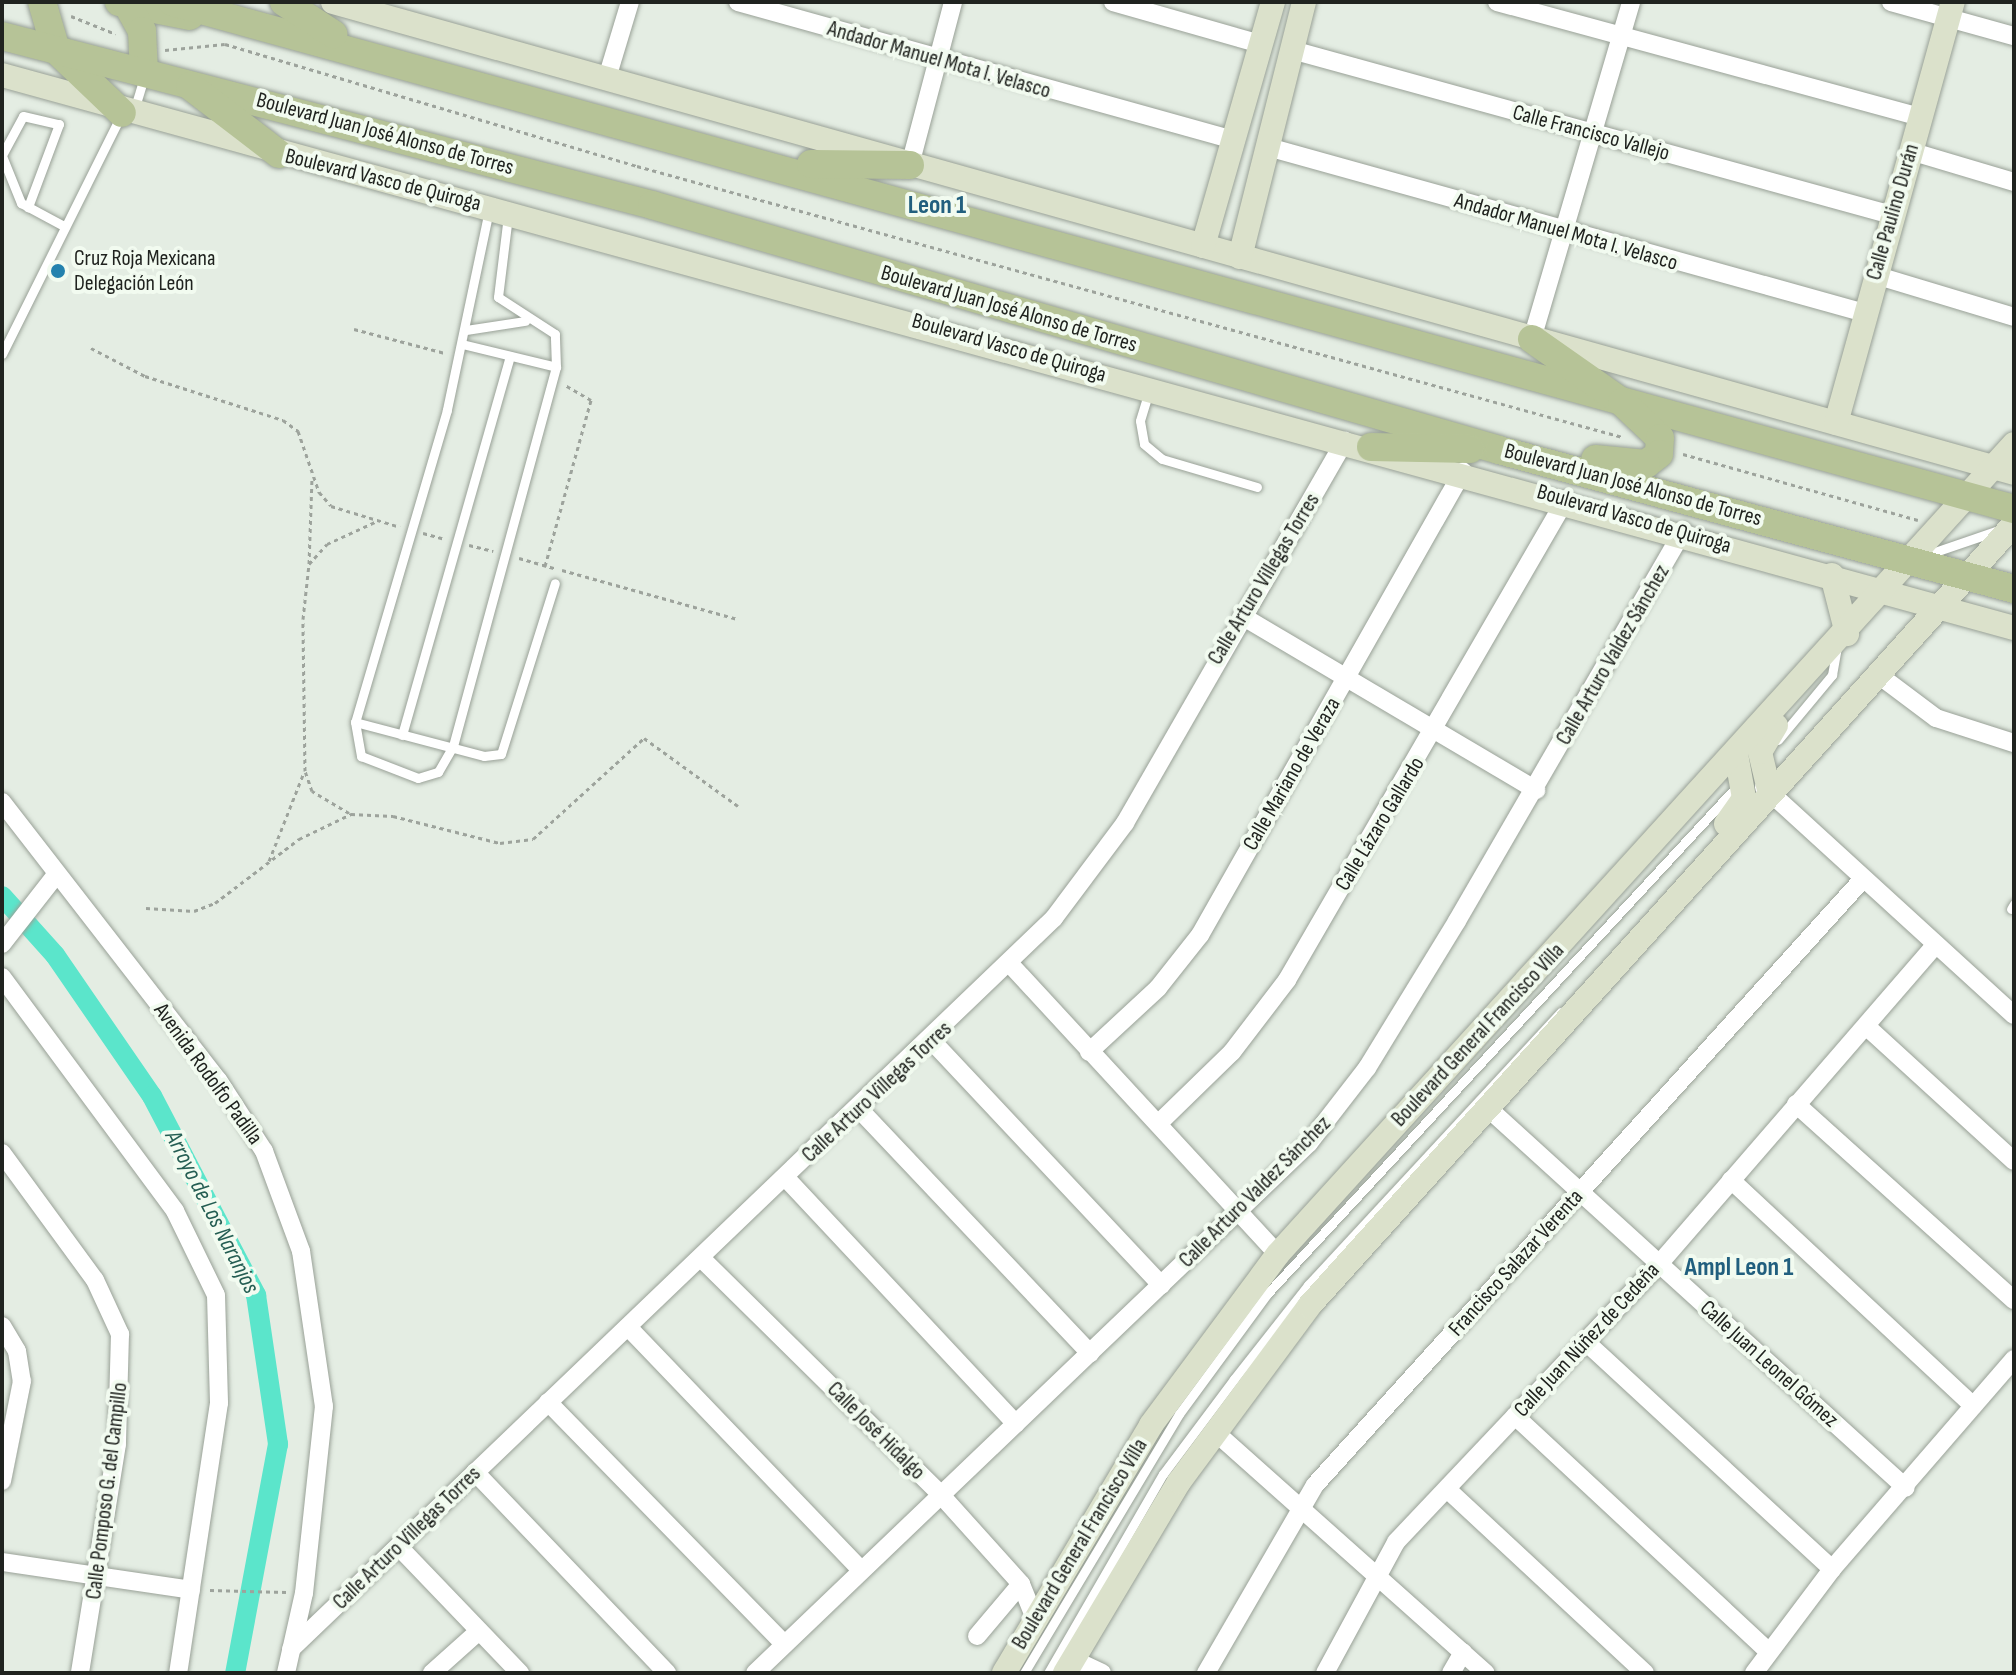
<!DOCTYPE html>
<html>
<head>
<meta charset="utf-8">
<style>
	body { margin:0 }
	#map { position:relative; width:2016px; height:1675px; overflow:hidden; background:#e4ede3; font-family:"Sofia Sans Condensed",sans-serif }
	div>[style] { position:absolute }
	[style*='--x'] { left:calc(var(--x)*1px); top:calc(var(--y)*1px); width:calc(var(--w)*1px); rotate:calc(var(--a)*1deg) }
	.canal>* { height:20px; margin:-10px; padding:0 10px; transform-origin:10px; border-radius:10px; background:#5be5cb }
	.path>* { height:3px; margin-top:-1.5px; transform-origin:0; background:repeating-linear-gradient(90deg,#9da39c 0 4px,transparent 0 8px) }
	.roads { filter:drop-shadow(0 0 2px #99a197) drop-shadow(0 0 2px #99a197) }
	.lane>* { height:9px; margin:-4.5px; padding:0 4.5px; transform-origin:4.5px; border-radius:4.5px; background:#fff }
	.street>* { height:18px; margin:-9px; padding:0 9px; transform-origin:9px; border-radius:9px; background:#fff }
	.secondary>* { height:24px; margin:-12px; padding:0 12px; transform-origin:12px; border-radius:12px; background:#dbe1cb }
	.primary>* { height:28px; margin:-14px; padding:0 14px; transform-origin:14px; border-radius:14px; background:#b6c397 }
	.dots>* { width:22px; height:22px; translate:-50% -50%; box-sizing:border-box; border:4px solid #f2fbf0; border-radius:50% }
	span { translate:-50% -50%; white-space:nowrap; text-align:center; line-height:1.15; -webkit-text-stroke:8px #f2fbf0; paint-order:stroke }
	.street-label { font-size:22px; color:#20231f }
	.poi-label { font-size:22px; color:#20231f }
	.left { translate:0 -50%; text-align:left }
	.water-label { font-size:24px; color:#255e53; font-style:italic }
	.quarter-label { font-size:26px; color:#215f7e; font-weight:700 }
	.frame { position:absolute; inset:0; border:4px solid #20231f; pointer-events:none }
</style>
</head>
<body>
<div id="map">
	<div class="canal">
		<div style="--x:2;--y:896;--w:79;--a:48.1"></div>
		<div style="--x:55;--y:955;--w:171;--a:55.5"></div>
		<div style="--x:152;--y:1096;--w:225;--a:62.4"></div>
		<div style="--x:256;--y:1295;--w:151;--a:81.6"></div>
		<div style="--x:278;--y:1444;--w:233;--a:100.6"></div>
	</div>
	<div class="path">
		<div style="--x:71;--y:16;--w:48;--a:21.8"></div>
		<div style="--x:165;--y:50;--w:60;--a:-5.7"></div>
		<div style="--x:225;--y:44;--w:430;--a:16.5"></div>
		<div style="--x:637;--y:166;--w:1022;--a:15.38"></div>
		<div style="--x:354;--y:329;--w:94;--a:14.8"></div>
		<div style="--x:91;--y:348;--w:61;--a:27.4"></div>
		<div style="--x:145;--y:376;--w:145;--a:17.7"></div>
		<div style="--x:283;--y:420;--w:19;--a:36"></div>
		<div style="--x:298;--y:431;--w:65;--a:71"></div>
		<div style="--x:319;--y:492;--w:18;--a:49"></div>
		<div style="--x:331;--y:506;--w:72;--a:16.9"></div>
		<div style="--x:1683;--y:454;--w:244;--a:15.7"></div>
		<div style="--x:423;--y:533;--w:20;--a:15"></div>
		<div style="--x:469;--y:545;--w:25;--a:14"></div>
		<div style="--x:519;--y:558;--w:37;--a:16"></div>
		<div style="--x:309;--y:564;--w:84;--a:-88"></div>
		<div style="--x:545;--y:566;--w:172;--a:-74.5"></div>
		<div style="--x:591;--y:400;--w:30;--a:-150"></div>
		<div style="--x:562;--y:570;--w:183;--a:15.6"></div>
		<div style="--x:349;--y:813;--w:43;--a:-149.3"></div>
		<div style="--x:312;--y:791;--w:21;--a:-109"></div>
		<div style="--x:305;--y:771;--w:152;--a:-90.8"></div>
		<div style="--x:303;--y:619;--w:55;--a:-83.8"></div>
		<div style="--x:309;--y:564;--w:27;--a:-48"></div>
		<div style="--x:327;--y:544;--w:53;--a:-24.6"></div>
		<div style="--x:269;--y:861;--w:96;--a:-68.5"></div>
		<div style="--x:146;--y:908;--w:48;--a:3.6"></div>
		<div style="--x:194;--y:911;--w:22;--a:-21"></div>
		<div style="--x:215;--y:903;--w:106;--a:-37.3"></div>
		<div style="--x:299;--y:839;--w:58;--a:-25.7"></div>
		<div style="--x:351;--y:814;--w:42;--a:2.7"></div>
		<div style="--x:393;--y:816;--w:110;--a:14.2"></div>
		<div style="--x:500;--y:843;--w:33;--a:-7"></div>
		<div style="--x:533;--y:839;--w:150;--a:-42.3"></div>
		<div style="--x:644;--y:738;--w:116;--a:35.9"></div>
		<div style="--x:210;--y:1590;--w:77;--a:1.5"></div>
	</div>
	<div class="roads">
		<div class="lane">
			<div style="--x:135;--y:107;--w:31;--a:-73"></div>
			<div style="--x:2;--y:155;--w:44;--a:-61.7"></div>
			<div style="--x:23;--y:116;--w:37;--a:13"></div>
			<div style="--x:59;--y:124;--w:89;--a:110.5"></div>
			<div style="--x:2;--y:156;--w:51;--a:68"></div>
			<div style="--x:21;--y:203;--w:47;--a:28.2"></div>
			<div style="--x:489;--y:210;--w:204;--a:101.9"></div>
			<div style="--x:447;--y:410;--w:325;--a:106.4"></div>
			<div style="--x:355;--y:722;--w:35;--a:80"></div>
			<div style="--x:361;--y:756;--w:61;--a:21.1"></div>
			<div style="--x:418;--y:778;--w:21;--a:-17"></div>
			<div style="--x:438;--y:772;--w:30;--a:-60"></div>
			<div style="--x:453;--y:746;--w:393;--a:-74.8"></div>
			<div style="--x:556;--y:367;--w:33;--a:-92"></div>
			<div style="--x:555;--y:334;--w:68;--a:-147"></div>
			<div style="--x:498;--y:297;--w:83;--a:-83"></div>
			<div style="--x:466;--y:330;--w:60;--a:-8.7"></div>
			<div style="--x:462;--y:344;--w:97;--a:13.7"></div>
			<div style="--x:2;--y:354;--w:265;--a:-63.5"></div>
			<div style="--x:1149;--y:391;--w:31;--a:107"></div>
			<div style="--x:1140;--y:421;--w:23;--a:80"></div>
			<div style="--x:1144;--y:444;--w:23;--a:40"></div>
			<div style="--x:1162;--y:459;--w:99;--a:16.4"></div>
			<div style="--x:1923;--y:556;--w:80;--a:-18.9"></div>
			<div style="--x:355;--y:722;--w:133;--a:14.8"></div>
			<div style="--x:484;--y:756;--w:17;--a:-7"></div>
			<div style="--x:501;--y:754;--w:179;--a:-72.5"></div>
			<div style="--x:402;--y:735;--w:394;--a:-74.1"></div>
			<div style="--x:1778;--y:740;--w:85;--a:-50.3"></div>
			<div style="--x:1832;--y:675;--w:27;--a:-80"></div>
			<div style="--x:2011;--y:909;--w:6;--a:-59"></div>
			<div style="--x:1024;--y:1673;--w:302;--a:-59.1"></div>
			<div style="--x:1179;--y:1414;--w:149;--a:-53.7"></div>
			<div style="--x:1267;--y:1294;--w:695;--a:-47.22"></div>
			<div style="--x:1048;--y:1673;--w:230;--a:-60"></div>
			<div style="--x:1163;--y:1474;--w:119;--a:-53.2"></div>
			<div style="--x:1234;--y:1379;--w:120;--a:-51.8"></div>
			<div style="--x:1308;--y:1285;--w:372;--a:-47.2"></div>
		</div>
		<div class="street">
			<div style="--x:738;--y:2;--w:515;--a:15.55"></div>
			<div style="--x:1113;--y:2;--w:153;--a:15.9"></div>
			<div style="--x:1497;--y:2;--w:438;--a:15.2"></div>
			<div style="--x:1891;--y:2;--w:128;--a:15.5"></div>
			<div style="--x:1292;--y:50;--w:622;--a:15.38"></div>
			<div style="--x:607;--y:78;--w:79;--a:-73.2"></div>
			<div style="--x:1268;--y:147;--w:620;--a:15.54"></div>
			<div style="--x:1910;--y:151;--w:109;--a:16.6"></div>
			<div style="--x:910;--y:165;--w:169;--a:-75.2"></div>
			<div style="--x:1875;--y:275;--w:145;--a:16.8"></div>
			<div style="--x:1532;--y:339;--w:351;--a:-73.6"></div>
			<div style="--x:1242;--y:616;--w:342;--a:30.6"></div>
			<div style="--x:1876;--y:673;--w:75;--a:36.9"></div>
			<div style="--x:1936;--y:718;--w:82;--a:17.8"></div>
			<div style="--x:1764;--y:787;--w:338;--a:42.4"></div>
			<div style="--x:2;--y:802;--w:352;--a:52.2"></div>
			<div style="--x:218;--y:1080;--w:85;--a:57.1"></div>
			<div style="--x:264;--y:1151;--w:107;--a:69.7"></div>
			<div style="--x:301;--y:1251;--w:157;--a:81.6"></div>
			<div style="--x:324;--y:1406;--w:188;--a:96.1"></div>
			<div style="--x:304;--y:1593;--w:82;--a:102.7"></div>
			<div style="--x:2;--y:944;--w:88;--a:-52"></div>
			<div style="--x:1010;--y:964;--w:395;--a:47.3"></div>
			<div style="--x:2;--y:977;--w:291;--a:53.5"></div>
			<div style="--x:175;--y:1211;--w:93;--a:64"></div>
			<div style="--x:216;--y:1295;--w:108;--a:88.4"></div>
			<div style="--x:219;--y:1403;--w:273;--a:98.6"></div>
			<div style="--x:1866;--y:1026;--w:200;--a:42.4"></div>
			<div style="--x:932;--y:1041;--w:335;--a:46.8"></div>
			<div style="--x:1089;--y:1052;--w:94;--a:-42.8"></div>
			<div style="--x:1158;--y:988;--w:68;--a:-51.6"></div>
			<div style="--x:1200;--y:935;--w:533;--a:-60.45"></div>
			<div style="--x:1796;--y:1104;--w:293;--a:42"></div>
			<div style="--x:1489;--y:1109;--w:563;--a:42.27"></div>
			<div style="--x:860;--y:1110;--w:335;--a:46.6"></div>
			<div style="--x:1159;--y:1123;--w:102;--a:-44.2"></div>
			<div style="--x:1232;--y:1052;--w:91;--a:-52.6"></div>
			<div style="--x:1287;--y:980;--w:556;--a:-59.88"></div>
			<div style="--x:2;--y:1153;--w:157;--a:53.8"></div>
			<div style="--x:95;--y:1280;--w:60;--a:65.2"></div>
			<div style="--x:120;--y:1334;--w:110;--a:91.6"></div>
			<div style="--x:117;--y:1444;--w:232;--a:99.2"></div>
			<div style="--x:785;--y:1177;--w:338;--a:46.9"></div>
			<div style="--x:1731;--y:1180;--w:331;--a:43"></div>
			<div style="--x:701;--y:1258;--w:337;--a:44.6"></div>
			<div style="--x:941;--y:1495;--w:120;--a:48"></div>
			<div style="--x:1021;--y:1584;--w:35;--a:68"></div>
			<div style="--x:2;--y:1326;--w:29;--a:59"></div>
			<div style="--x:17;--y:1351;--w:30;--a:81"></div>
			<div style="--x:22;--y:1381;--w:102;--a:101.3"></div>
			<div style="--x:628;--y:1327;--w:337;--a:46.2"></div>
			<div style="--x:1586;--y:1342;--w:335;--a:42.7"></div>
			<div style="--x:548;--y:1402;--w:338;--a:45.7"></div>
			<div style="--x:1515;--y:1416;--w:345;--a:42.9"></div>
			<div style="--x:1214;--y:1431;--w:364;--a:41.7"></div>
			<div style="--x:475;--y:1472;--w:278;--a:46.3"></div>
			<div style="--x:1448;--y:1490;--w:269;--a:42.9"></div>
			<div style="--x:399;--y:1547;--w:175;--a:46.2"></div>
			<div style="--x:2;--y:1562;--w:191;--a:8.4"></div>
			<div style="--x:977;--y:1636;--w:68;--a:-49.8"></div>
			<div style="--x:291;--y:1649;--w:1057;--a:-43.77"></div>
			<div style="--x:1054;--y:918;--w:119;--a:-53.2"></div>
			<div style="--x:1125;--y:823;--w:441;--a:-60.1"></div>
			<div style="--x:1072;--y:1659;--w:33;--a:25"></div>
			<div style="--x:432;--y:1673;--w:63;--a:-41.8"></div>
			<div style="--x:755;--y:1673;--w:767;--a:-43.73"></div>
			<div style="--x:1309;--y:1143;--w:95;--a:-52.3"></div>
			<div style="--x:1367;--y:1068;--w:172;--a:-58.5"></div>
			<div style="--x:1457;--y:921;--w:451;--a:-59.9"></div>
			<div style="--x:1206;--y:1673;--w:217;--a:-59.9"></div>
			<div style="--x:1315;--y:1485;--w:816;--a:-47.88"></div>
			<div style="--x:1325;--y:1673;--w:149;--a:-61.5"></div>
			<div style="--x:1396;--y:1542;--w:383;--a:-46.6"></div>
			<div style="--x:1659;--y:1264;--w:420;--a:-49.1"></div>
			<div style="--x:1451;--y:1673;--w:24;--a:-60"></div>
			<div style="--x:1754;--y:1673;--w:130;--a:-53.1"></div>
			<div style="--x:1832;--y:1569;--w:278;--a:-49.1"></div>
		</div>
		<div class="secondary">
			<div style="--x:333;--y:2;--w:1746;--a:15.65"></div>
			<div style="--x:2;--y:75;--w:2087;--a:15.37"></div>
			<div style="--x:1203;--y:246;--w:254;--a:-74"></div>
			<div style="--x:1240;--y:257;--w:263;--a:-75.9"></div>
			<div style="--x:1836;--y:423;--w:437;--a:-74.5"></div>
			<div style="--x:1832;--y:575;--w:61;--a:75.7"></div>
			<div style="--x:1770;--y:794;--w:43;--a:-103.4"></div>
			<div style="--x:1760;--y:752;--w:31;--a:-59"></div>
			<div style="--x:1726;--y:824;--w:32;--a:-55"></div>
			<div style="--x:1744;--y:798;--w:45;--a:-100.3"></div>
			<div style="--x:1004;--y:1673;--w:288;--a:-59.3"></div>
			<div style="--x:1151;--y:1425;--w:213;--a:-53.4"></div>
			<div style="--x:1278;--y:1254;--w:1094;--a:-47.74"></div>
			<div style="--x:1065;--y:1673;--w:222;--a:-59.2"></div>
			<div style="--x:1179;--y:1482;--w:219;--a:-53.5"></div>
			<div style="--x:1309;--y:1306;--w:1053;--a:-47.96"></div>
		</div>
		<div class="primary">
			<div style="--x:42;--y:2;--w:50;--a:73.7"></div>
			<div style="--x:56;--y:50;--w:91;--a:43.7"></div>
			<div style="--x:119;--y:2;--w:72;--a:11.2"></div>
			<div style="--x:126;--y:2;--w:33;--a:61"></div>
			<div style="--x:142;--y:31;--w:41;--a:87.2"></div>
			<div style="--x:172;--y:2;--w:1911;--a:15.39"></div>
			<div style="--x:284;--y:2;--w:59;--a:33.1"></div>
			<div style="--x:2;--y:36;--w:672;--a:14.57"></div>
			<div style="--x:652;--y:205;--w:882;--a:16.13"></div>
			<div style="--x:1499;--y:450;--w:533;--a:15.1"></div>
			<div style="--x:190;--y:86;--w:112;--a:37.4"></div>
			<div style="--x:811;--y:164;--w:99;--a:0.6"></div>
			<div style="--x:1532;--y:339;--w:110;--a:35"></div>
			<div style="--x:1622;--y:402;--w:52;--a:43.5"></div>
			<div style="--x:1660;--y:438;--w:16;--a:94"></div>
			<div style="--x:1659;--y:454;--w:16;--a:142"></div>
			<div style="--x:1646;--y:464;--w:51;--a:-174.4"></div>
			<div style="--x:1371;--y:447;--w:99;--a:1.2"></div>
		</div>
	</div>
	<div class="dots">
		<div style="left:58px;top:271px;background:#2482ae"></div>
	</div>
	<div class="street-label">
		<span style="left:939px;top:60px;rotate:16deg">Andador Manuel Mota I. Velasco</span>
		<span style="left:1591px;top:133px;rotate:15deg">Calle Francisco Vallejo</span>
		<span style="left:385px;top:134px;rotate:15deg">Boulevard Juan José Alonso de Torres</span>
		<span style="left:383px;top:180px;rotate:14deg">Boulevard Vasco de Quiroga</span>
		<span style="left:1893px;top:212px;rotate:-74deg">Calle Paulino Durán</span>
		<span style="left:1566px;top:232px;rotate:16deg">Andador Manuel Mota I. Velasco</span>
		<span style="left:1009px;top:309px;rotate:16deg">Boulevard Juan José Alonso de Torres</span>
		<span style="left:1009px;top:348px;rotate:16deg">Boulevard Vasco de Quiroga</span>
		<span style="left:1633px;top:485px;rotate:15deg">Boulevard Juan José Alonso de Torres</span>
		<span style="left:1634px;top:519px;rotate:16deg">Boulevard Vasco de Quiroga</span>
		<span style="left:1264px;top:579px;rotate:-59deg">Calle Arturo Villegas Torres</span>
		<span style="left:1613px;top:655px;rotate:-60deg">Calle Arturo Valdez Sánchez</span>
		<span style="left:1292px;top:774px;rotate:-60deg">Calle Mariano de Veraza</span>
		<span style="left:1380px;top:824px;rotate:-59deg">Calle Lázaro Gallardo</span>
		<span style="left:1478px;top:1035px;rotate:-47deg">Boulevard General Francisco Villa</span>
		<span style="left:208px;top:1074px;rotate:54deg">Avenida Rodolfo Padilla</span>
		<span style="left:877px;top:1092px;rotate:-43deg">Calle Arturo Villegas Torres</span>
		<span style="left:1255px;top:1192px;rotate:-45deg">Calle Arturo Valdez Sánchez</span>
		<span style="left:1516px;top:1263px;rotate:-48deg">Francisco Salazar Verenta</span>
		<span style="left:1587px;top:1340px;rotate:-47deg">Calle Juan Núñez de Cedeña</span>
		<span style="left:1769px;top:1364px;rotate:42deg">Calle Juan Leonel Gómez</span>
		<span style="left:876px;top:1431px;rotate:45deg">Calle José Hidalgo</span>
		<span style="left:107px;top:1491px;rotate:-83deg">Calle Pomposo G. del Campillo</span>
		<span style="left:407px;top:1538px;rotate:-44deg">Calle Arturo Villegas Torres</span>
		<span style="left:1080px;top:1544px;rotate:-59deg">Boulevard General Francisco Villa</span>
	</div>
	<div class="poi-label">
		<span class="left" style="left:74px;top:271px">Cruz Roja Mexicana<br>Delegación León</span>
	</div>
	<div class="water-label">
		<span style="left:212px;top:1212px;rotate:63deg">Arroyo de Los Naranjos</span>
	</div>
	<div class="quarter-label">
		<span style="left:937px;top:206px">Leon 1</span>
		<span style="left:1739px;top:1268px">Ampl Leon 1</span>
	</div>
	<div class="frame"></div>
</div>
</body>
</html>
